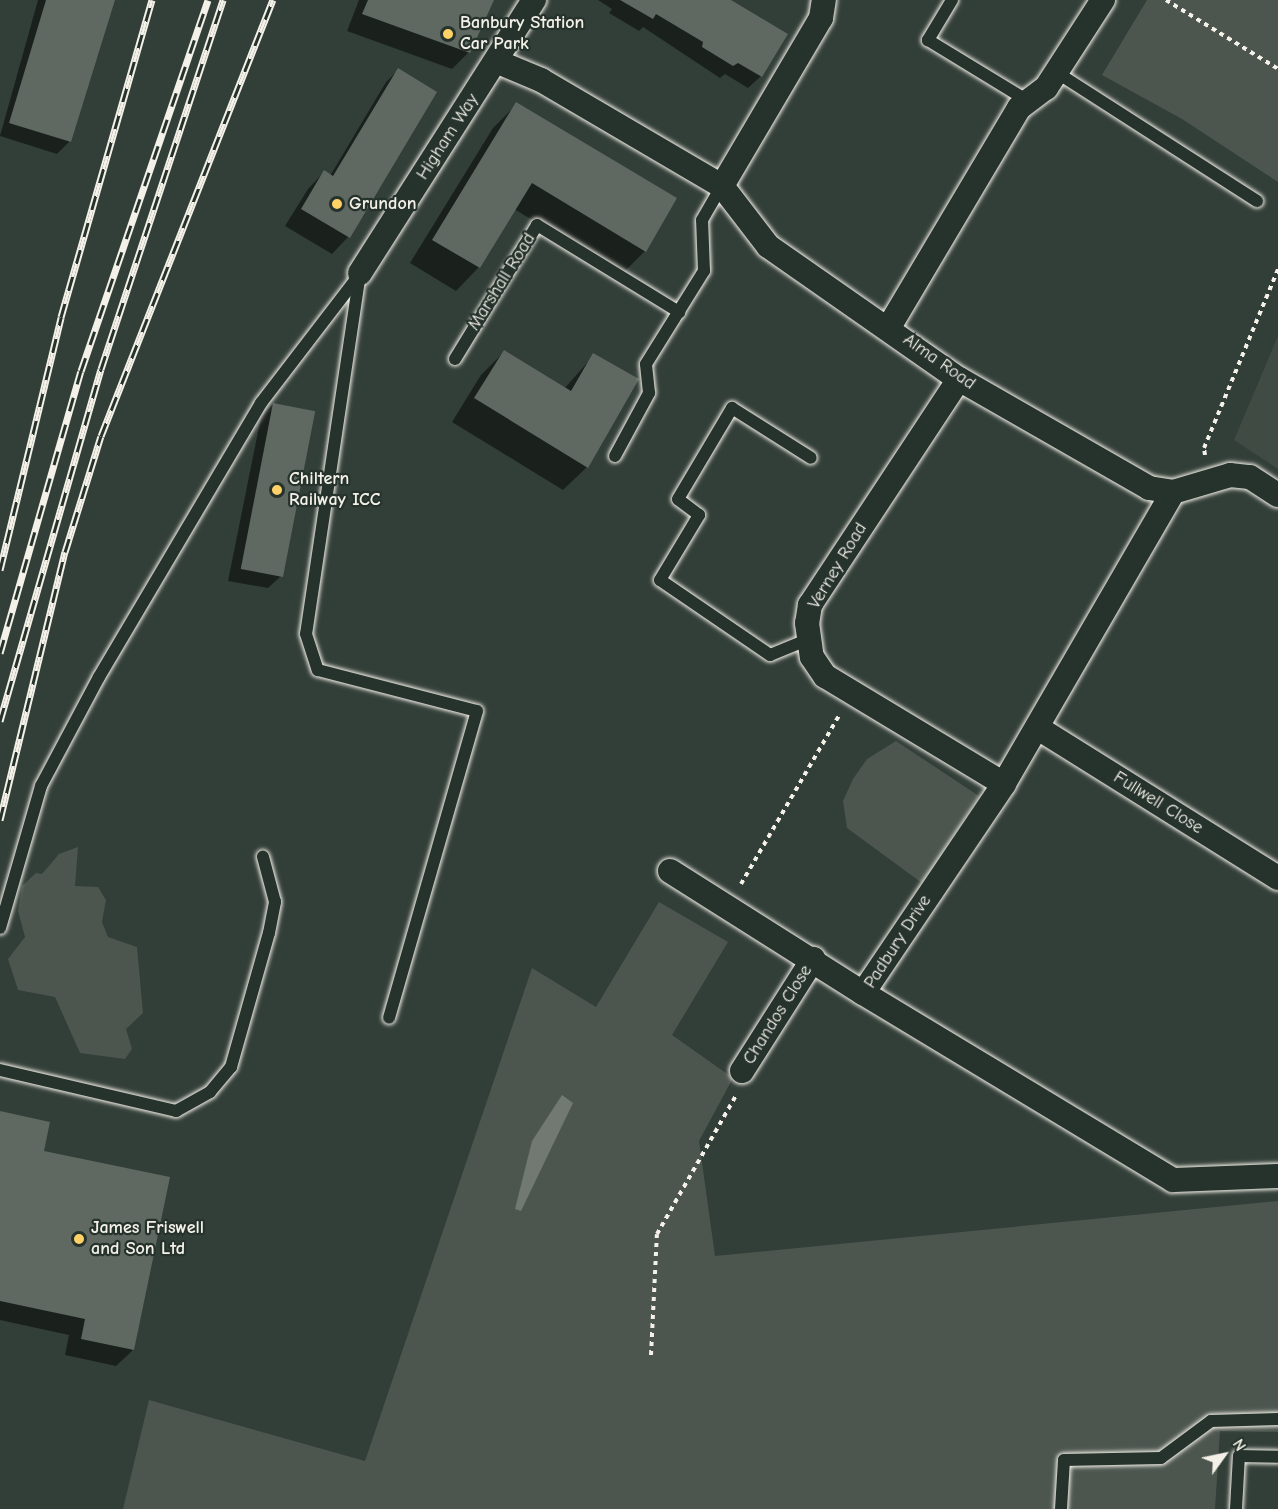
<!DOCTYPE html>
<html>
<head>
<meta charset="utf-8">
<style>
	body { margin:0 }
	#map { position:relative; width:1278px; height:1509px; overflow:hidden; background:#323e38; font-family:"Comic Neue",sans-serif }
	div>[style] { position:absolute }
	[style*='--x'] { left:calc(var(--x)*1px); top:calc(var(--y)*1px); width:calc(var(--w)*1px); rotate:calc(var(--a)*1deg) }
	.built>* { inset:0; background:#404b44 }
	.green>* { inset:0; background:#4c564f }
	.water>* { inset:0; background:#727972 }
	.shadow>* { inset:0; background:#0007 }
	.building>* { inset:0; background:#5f6861; transform-origin:0 0 }
	.path>* { height:4px; margin-top:-2px; transform-origin:0; background:repeating-linear-gradient(90deg,#f4f1e8 0 4.5px,transparent 0 9px) }
	.roads { filter:drop-shadow(0 0 2px #f4f1e8) drop-shadow(0 0 2px #f4f1e8) }
	.lane>* { height:12px; margin:-6px; padding:0 6px; transform-origin:6px; border-radius:6px; background:#26332d }
	.street>* { height:24px; margin:-12px; padding:0 12px; transform-origin:12px; border-radius:12px; background:#26332d }
	.rail>* { height:7px; margin-top:-3.5px; transform-origin:0; background:repeating-linear-gradient(90deg,#26332d 0 14px,#f4f1e8 0 28px); box-sizing:border-box; border-block:2px solid #f4f1e8 }
	.dots>* { width:16px; height:16px; translate:-50% -50%; box-sizing:border-box; border:3px solid #26332d; border-radius:50% }
	span { translate:-50% -50%; white-space:nowrap; text-align:center; line-height:1.15; -webkit-text-stroke:4.5px #26332d; paint-order:stroke }
	.poi-label { font-size:18px; color:#f4f1e8; font-weight:700 }
	.left { translate:0 -50%; text-align:left }
	.street-label { font-size:18px; color:#f4f1e8 }
	.north { position:absolute; left:1194px; top:1425px; width:60px; height:60px; -webkit-text-stroke:4px #26332d; paint-order:stroke; rotate:57deg; font-size:16px; font-weight:700; line-height:24px; text-align:center; color:#f4f1e8 }
	.north::after { content:''; display:block; margin:auto; width:21px; height:27px; background:#f4f1e8; clip-path:polygon(50% 0,100% 100%,50% 72%,0 100%) }
</style>
</head>
<body>
<div id="map">
	<div class="built">
		<div style="clip-path:polygon(1278px 336px,1278px 469px,1234px 440px)"></div>
	</div>
	<div class="green">
		<div style="clip-path:polygon(1147px 0,1278px 0,1278px 182px,1182px 119px,1102px 75px)"></div>
		<div style="clip-path:polygon(896px 741px,979px 796px,922px 883px,847px 828px,843px 801px,853px 779px,867px 759px)"></div>
		<div style="clip-path:polygon(78px 847px,75px 886px,98px 887px,106px 900px,102px 922px,108px 937px,137px 947px,143px 1013px,126px 1029px,132px 1049px,125px 1059px,80px 1053px,55px 997px,18px 990px,8px 959px,25px 937px,18px 911px,22px 886px,36px 873px,42px 874px,59px 854px)"></div>
		<div style="clip-path:polygon(659px 902px,728px 942px,672px 1035px,733px 1078px,699px 1141px,715px 1256px,1278px 1201px,1278px 1432px,1220px 1431px,1215px 1509px,123px 1509px,149px 1400px,365px 1461px,532px 968px,596px 1007px)"></div>
	</div>
	<div class="water">
		<div style="clip-path:polygon(562px 1095px,573px 1103px,521px 1211px,515px 1209px,532px 1141px)"></div>
	</div>
	<div class="shadow">
		<div style="clip-path:polygon(38px 0,113px 0,69px 142px,57px 154px,0 136px)"></div>
		<div style="clip-path:polygon(359px 0,492px 0,469px 52px,452px 69px,347px 31px)"></div>
		<div style="clip-path:polygon(598px 0,725px 0,761px 76px,748px 88px,725px 74px,720px 78px,643px 27px,639px 31px,609px 13px,612px 9px)"></div>
		<div style="clip-path:polygon(398px 70px,435px 92px,348px 237px,332px 254px,285px 226px,308px 189px,324px 172px,330px 176px,386px 82px)"></div>
		<div style="clip-path:polygon(517px 104px,645px 251px,622px 274px,514px 209px,479px 267px,456px 291px,410px 263px,493px 128px)"></div>
		<div style="clip-path:polygon(504px 352px,564px 389px,594px 355px,587px 467px,563px 490px,452px 422px,481px 375px)"></div>
		<div style="clip-path:polygon(273px 404px,281px 576px,268px 588px,228px 581px,261px 417px)"></div>
		<div style="clip-path:polygon(0 1113px,42px 1152px,133px 1350px,116px 1366px,65px 1355px,69px 1335px,0 1320px)"></div>
	</div>
	<div class="building">
		<div style="clip-path:polygon(46px 0,115px 0,71px 142px,9px 123px)"></div>
		<div style="clip-path:polygon(368px 0,494px 0,470px 53px,362px 14px)"></div>
		<div style="clip-path:polygon(620px 0,731px 0,788px 34px,762px 77px,738px 63px,733px 66px,702px 47px,703px 42px,656px 14px,653px 19px)"></div>
		<div style="clip-path:polygon(398px 68px,437px 92px,350px 238px,301px 209px,324px 170px,333px 176px)"></div>
		<div style="clip-path:polygon(516px 102px,677px 198px,646px 252px,532px 183px,480px 268px,432px 240px)"></div>
		<div style="clip-path:polygon(504px 350px,571px 391px,593px 353px,639px 379px,588px 468px,474px 398px)"></div>
		<div style="left:273px;top:403px;width:43px;height:169px;rotate:11deg"></div>
		<div style="clip-path:polygon(0 1111px,50px 1122px,44px 1151px,170px 1177px,134px 1350px,81px 1339px,85px 1319px,0 1301px)"></div>
	</div>
	<div class="path">
		<div style="--x:1166;--y:0;--w:132;--a:31.6"></div>
		<div style="--x:1205;--y:455;--w:7;--a:-98"></div>
		<div style="--x:1204;--y:448;--w:194;--a:-67.5"></div>
		<div style="--x:741;--y:884;--w:197;--a:-59.8"></div>
		<div style="--x:651;--y:1355;--w:121;--a:-87.2"></div>
		<div style="--x:657;--y:1234;--w:158;--a:-60.3"></div>
	</div>
	<div class="roads">
		<div class="lane">
			<div style="--x:952;--y:0;--w:47;--a:121"></div>
			<div style="--x:928;--y:40;--w:117;--a:31.4"></div>
			<div style="--x:1056;--y:72;--w:239;--a:32.7"></div>
			<div style="--x:360;--y:273;--w:365;--a:98.5"></div>
			<div style="--x:306;--y:634;--w:38;--a:72"></div>
			<div style="--x:318;--y:670;--w:164;--a:14.5"></div>
			<div style="--x:477;--y:711;--w:319;--a:106"></div>
			<div style="--x:455;--y:359;--w:157;--a:-58.5"></div>
			<div style="--x:537;--y:225;--w:167;--a:31.5"></div>
			<div style="--x:615;--y:456;--w:72;--a:-61.6"></div>
			<div style="--x:649;--y:393;--w:29;--a:-96"></div>
			<div style="--x:646;--y:364;--w:110;--a:-58.1"></div>
			<div style="--x:704;--y:271;--w:51;--a:-92.2"></div>
			<div style="--x:702;--y:220;--w:39;--a:-60"></div>
			<div style="--x:809;--y:639;--w:42;--a:157.7"></div>
			<div style="--x:770;--y:655;--w:133;--a:-145.7"></div>
			<div style="--x:660;--y:580;--w:76;--a:-59"></div>
			<div style="--x:699;--y:515;--w:26;--a:-143"></div>
			<div style="--x:678;--y:499;--w:106;--a:-59.3"></div>
			<div style="--x:732;--y:408;--w:93;--a:32.3"></div>
			<div style="--x:0;--y:928;--w:148;--a:-73.9"></div>
			<div style="--x:41;--y:786;--w:123;--a:-62"></div>
			<div style="--x:99;--y:677;--w:318;--a:-59.4"></div>
			<div style="--x:261;--y:403;--w:163;--a:-52.5"></div>
			<div style="--x:0;--y:1070;--w:181;--a:13.1"></div>
			<div style="--x:176;--y:1111;--w:39;--a:-29"></div>
			<div style="--x:210;--y:1092;--w:33;--a:-50"></div>
			<div style="--x:231;--y:1067;--w:139;--a:-74.2"></div>
			<div style="--x:269;--y:933;--w:32;--a:-79"></div>
			<div style="--x:275;--y:902;--w:47;--a:-104.9"></div>
			<div style="--x:1061;--y:1509;--w:49;--a:-86.5"></div>
			<div style="--x:1064;--y:1460;--w:97;--a:-1.2"></div>
			<div style="--x:1161;--y:1458;--w:62;--a:-36.5"></div>
			<div style="--x:1211;--y:1421;--w:67;--a:-1.7"></div>
			<div style="--x:1236;--y:1509;--w:53;--a:-86.8"></div>
			<div style="--x:1239;--y:1456;--w:39;--a:1"></div>
		</div>
		<div class="street">
			<div style="--x:498;--y:62;--w:47;--a:22.7"></div>
			<div style="--x:541;--y:80;--w:210;--a:30.4"></div>
			<div style="--x:722;--y:186;--w:76;--a:52.5"></div>
			<div style="--x:768;--y:246;--w:233;--a:34.9"></div>
			<div style="--x:959;--y:379;--w:219;--a:29.8"></div>
			<div style="--x:1149;--y:488;--w:24;--a:9"></div>
			<div style="--x:1173;--y:492;--w:59;--a:-16.6"></div>
			<div style="--x:1230;--y:475;--w:20;--a:6"></div>
			<div style="--x:1250;--y:477;--w:33;--a:33"></div>
			<div style="--x:722;--y:186;--w:195;--a:-59.5"></div>
			<div style="--x:821;--y:18;--w:18;--a:-81"></div>
			<div style="--x:360;--y:273;--w:324;--a:-57.5"></div>
			<div style="--x:889;--y:327;--w:255;--a:-59.3"></div>
			<div style="--x:1019;--y:108;--w:34;--a:-37"></div>
			<div style="--x:1046;--y:88;--w:105;--a:-57.1"></div>
			<div style="--x:959;--y:379;--w:271;--a:123.4"></div>
			<div style="--x:810;--y:605;--w:18;--a:99"></div>
			<div style="--x:807;--y:623;--w:34;--a:82"></div>
			<div style="--x:812;--y:657;--w:23;--a:56"></div>
			<div style="--x:825;--y:676;--w:209;--a:31.1"></div>
			<div style="--x:1173;--y:492;--w:337;--a:120.1"></div>
			<div style="--x:1004;--y:784;--w:252;--a:124"></div>
			<div style="--x:863;--y:993;--w:362;--a:31.1"></div>
			<div style="--x:1173;--y:1180;--w:105;--a:-2.2"></div>
			<div style="--x:1038;--y:728;--w:283;--a:32"></div>
			<div style="--x:670;--y:871;--w:228;--a:32.3"></div>
			<div style="--x:742;--y:1071;--w:133;--a:-57.6"></div>
		</div>
	</div>
	<div class="rail">
		<div style="--x:0;--y:570;--w:260;--a:-76.4"></div>
		<div style="--x:61;--y:317;--w:330;--a:-74"></div>
		<div style="--x:0;--y:653;--w:293;--a:-74"></div>
		<div style="--x:81;--y:371;--w:392;--a:-71.1"></div>
		<div style="--x:0;--y:721;--w:366;--a:-74"></div>
		<div style="--x:101;--y:369;--w:389;--a:-71.7"></div>
		<div style="--x:0;--y:820;--w:276;--a:-76.4"></div>
		<div style="--x:65;--y:552;--w:121;--a:-72.8"></div>
		<div style="--x:101;--y:436;--w:469;--a:-68.5"></div>
	</div>
	<div class="dots">
		<div style="left:448px;top:34px;background:#ffd166"></div>
		<div style="left:337px;top:204px;background:#ffd166"></div>
		<div style="left:277px;top:490px;background:#ffd166"></div>
		<div style="left:79px;top:1239px;background:#ffd166"></div>
	</div>
	<div class="poi-label">
		<span class="left" style="left:460px;top:34px">Banbury Station<br>Car Park</span>
		<span class="left" style="left:349px;top:204px">Grundon</span>
		<span class="left" style="left:289px;top:490px">Chiltern<br>Railway ICC</span>
		<span class="left" style="left:91px;top:1239px">James Friswell<br>and Son Ltd</span>
	</div>
	<div class="street-label">
		<span style="left:448px;top:137px;rotate:-57deg">Higham Way</span>
		<span style="left:502px;top:282px;rotate:-58deg">Marshall Road</span>
		<span style="left:939px;top:362px;rotate:35deg">Alma Road</span>
		<span style="left:838px;top:566px;rotate:-59deg">Verney Road</span>
		<span style="left:1158px;top:803px;rotate:32deg">Fullwell Close</span>
		<span style="left:898px;top:942px;rotate:-57deg">Padbury Drive</span>
		<span style="left:778px;top:1015px;rotate:-58deg">Chandos Close</span>
	</div>
	<div class="north">N</div>
</div>
</body>
</html>
